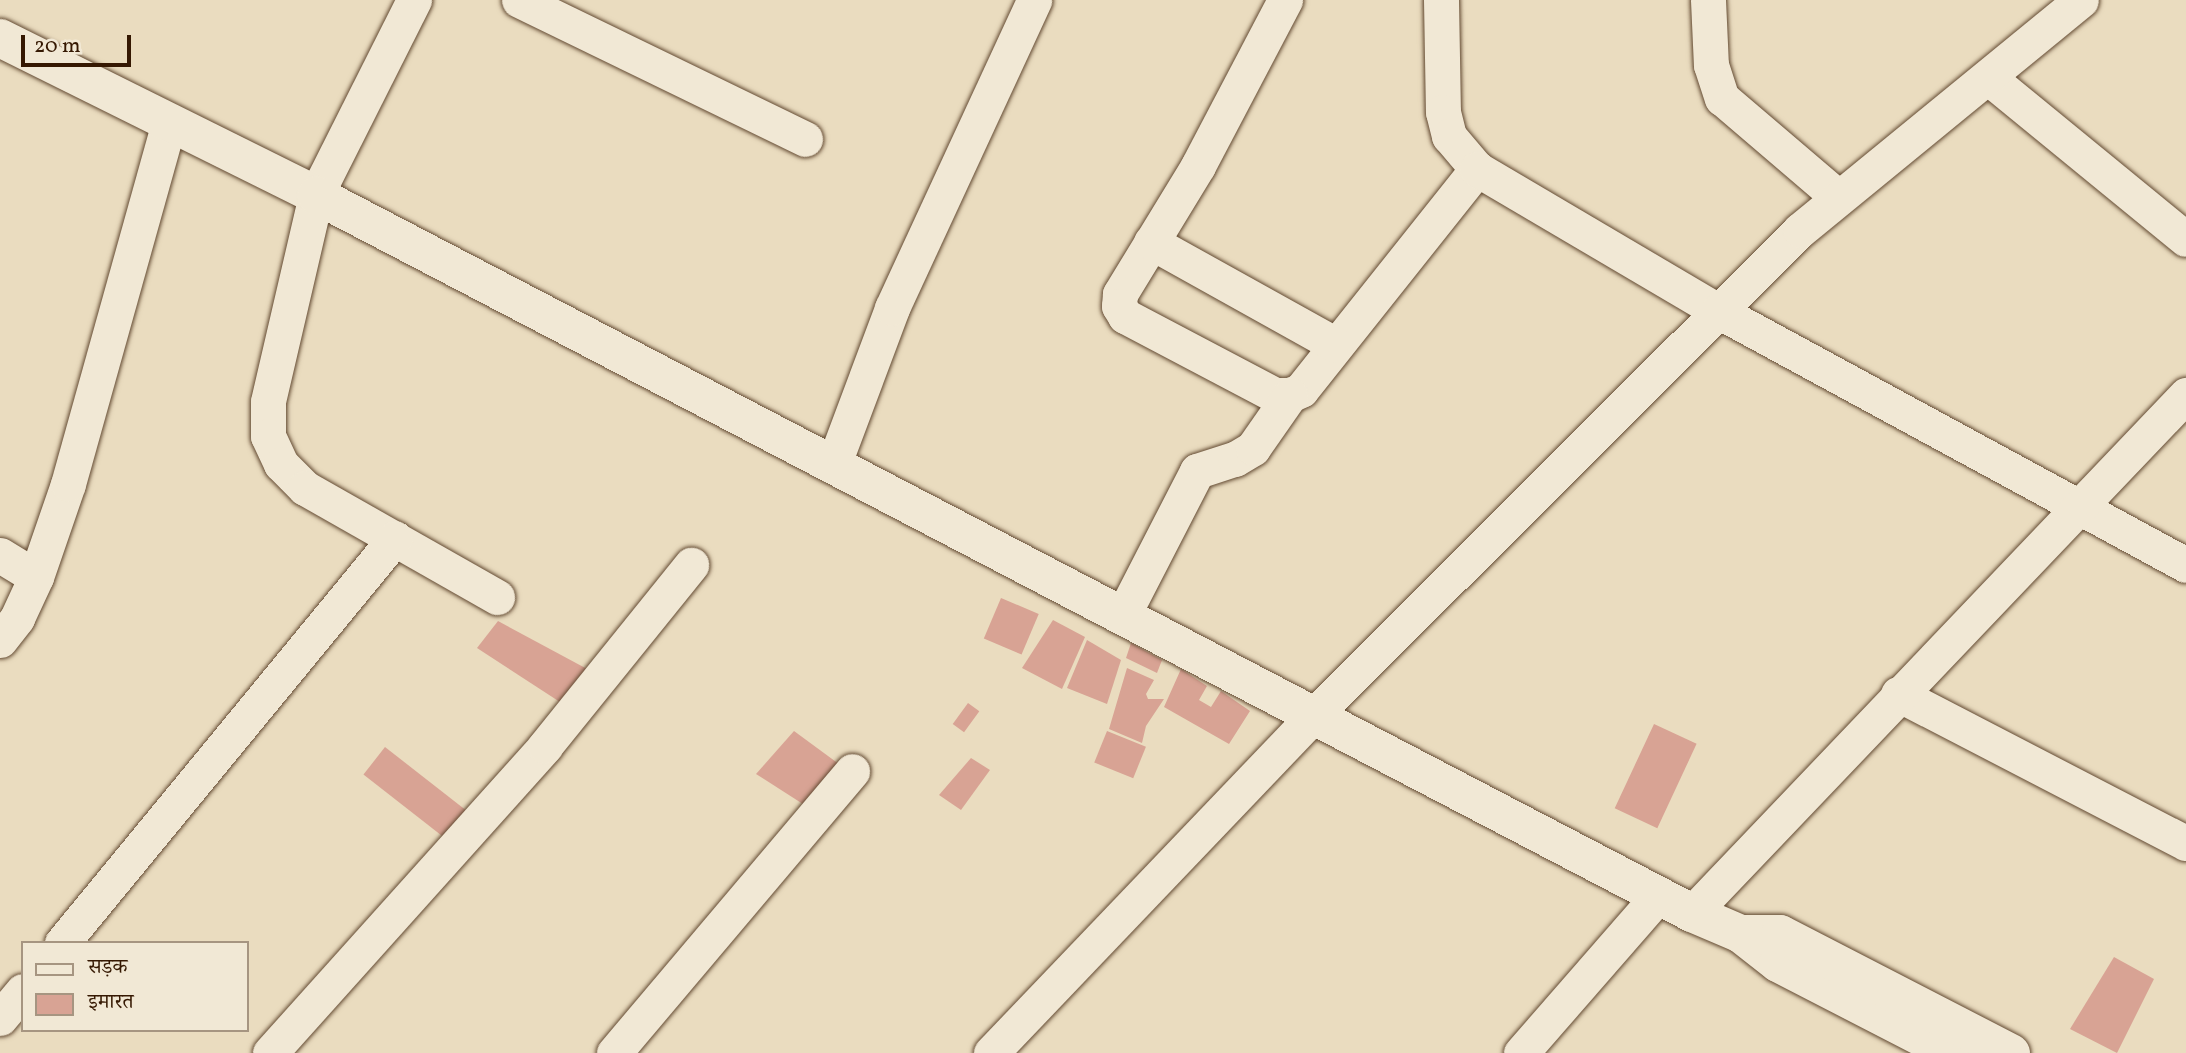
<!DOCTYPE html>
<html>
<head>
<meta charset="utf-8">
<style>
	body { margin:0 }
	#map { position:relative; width:2186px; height:1053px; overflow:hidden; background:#eadcbf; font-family:Vollkorn,"Noto Serif Devanagari",serif }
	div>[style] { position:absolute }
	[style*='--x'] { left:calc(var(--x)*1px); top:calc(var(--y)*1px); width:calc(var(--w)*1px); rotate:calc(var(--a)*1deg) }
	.building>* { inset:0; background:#d8a394; transform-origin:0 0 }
	.roads { filter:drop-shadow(0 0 2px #624931) drop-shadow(0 0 2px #624931) }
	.street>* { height:35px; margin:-17.5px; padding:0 17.5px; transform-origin:17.5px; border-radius:17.5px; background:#f1e8d5 }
	.secondary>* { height:38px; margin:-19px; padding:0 19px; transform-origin:19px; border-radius:19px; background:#f1e8d5 }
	span { translate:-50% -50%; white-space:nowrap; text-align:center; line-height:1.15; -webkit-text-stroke:7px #f1e8d5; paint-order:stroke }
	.legend { position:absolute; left:21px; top:941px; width:228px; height:91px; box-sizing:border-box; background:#f1e8d5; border:2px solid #a69581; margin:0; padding:9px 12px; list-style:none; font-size:21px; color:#351802 }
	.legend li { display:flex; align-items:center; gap:14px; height:35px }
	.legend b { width:35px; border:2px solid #a69581 }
	.scale { position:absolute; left:21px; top:35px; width:110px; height:32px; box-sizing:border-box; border:4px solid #351802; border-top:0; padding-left:9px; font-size:21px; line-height:24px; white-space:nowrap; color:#351802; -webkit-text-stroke:5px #f1e8d5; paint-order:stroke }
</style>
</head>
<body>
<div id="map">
	<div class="building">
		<div style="left:1001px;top:598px;width:41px;height:44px;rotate:23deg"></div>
		<div style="clip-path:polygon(1053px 620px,1085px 637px,1062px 689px,1022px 668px)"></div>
		<div style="clip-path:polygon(498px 621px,589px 670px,563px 704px,477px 648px)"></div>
		<div style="clip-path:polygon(1087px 640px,1121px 660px,1107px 704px,1067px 688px)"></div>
		<div style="clip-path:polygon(1131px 643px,1162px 660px,1157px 673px,1126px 658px)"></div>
		<div style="clip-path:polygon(1127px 668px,1154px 680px,1146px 694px,1148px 699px,1164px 699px,1146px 726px,1142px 743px,1109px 729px)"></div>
		<div style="clip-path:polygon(1181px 669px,1207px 686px,1199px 700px,1211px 707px,1221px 691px,1250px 711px,1229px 744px,1164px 707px)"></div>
		<div style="left:968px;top:703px;width:14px;height:26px;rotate:36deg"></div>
		<div style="left:1654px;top:724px;width:47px;height:93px;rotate:25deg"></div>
		<div style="clip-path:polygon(794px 731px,843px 767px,806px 806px,756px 774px)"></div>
		<div style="left:1107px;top:731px;width:42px;height:34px;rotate:22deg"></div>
		<div style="left:385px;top:747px;width:106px;height:35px;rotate:38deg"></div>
		<div style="clip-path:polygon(971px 758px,990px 770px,961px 810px,939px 795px)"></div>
		<div style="clip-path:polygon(2114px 957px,2154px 979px,2117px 1053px,2070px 1029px)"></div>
	</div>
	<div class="roads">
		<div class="street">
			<div style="--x:414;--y:0;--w:218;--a:116.7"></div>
			<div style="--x:316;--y:195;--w:212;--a:103.1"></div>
			<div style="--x:268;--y:402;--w:34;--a:90"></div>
			<div style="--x:268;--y:436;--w:31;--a:65"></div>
			<div style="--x:281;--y:464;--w:34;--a:45"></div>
			<div style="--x:305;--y:488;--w:221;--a:29.6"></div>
			<div style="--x:519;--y:0;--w:318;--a:25.9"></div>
			<div style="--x:1285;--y:0;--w:187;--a:117.7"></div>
			<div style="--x:1198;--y:166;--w:150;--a:121.4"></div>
			<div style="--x:1120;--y:294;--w:12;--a:95"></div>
			<div style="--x:1119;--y:306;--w:12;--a:59"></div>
			<div style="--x:1125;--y:316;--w:170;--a:27.8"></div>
			<div style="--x:1275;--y:395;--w:15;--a:0"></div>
			<div style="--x:1290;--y:395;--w:12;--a:-24"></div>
			<div style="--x:1301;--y:390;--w:283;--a:-51.5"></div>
			<div style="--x:1441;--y:0;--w:112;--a:89"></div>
			<div style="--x:1443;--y:112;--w:25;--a:76"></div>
			<div style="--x:1449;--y:136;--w:43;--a:49.7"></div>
			<div style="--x:1477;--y:169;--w:280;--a:30.5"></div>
			<div style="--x:1718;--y:311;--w:532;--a:28.49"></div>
			<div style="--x:1708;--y:0;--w:65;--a:87.4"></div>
			<div style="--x:1711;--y:65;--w:35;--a:72"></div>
			<div style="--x:1722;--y:98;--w:153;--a:40.5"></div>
			<div style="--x:1989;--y:78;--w:254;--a:39.3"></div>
			<div style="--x:1151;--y:242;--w:210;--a:29.1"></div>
			<div style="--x:833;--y:466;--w:169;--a:-69.5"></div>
			<div style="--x:892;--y:308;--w:339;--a:-65.2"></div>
			<div style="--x:0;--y:555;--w:42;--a:31.4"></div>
			<div style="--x:1123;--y:615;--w:162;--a:-62.8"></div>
			<div style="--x:1197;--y:471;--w:40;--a:-18"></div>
			<div style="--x:1235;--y:459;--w:21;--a:-31"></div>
			<div style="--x:1253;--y:448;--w:65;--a:-55.1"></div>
			<div style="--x:0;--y:640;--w:28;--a:-52"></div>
			<div style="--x:17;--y:618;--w:45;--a:-65.1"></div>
			<div style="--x:36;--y:577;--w:98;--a:-71"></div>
			<div style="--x:68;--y:484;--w:375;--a:-74.4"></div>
			<div style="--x:1898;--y:694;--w:324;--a:27.4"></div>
			<div style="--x:1692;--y:913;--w:716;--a:-46.36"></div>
			<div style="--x:62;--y:943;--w:524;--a:-50.57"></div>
			<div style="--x:0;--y:1018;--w:35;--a:-50"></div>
			<div style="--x:270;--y:1053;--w:412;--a:-48.1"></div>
			<div style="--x:545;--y:746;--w:233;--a:-51.1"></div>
			<div style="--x:614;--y:1053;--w:369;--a:-49.8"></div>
			<div style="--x:991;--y:1053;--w:469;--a:-46.3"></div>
			<div style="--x:1315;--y:714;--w:685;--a:-44.94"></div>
			<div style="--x:1800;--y:230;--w:363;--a:-39.3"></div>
			<div style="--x:1521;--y:1053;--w:210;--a:-48.9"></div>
		</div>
		<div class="secondary">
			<div style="--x:0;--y:38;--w:353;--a:26.4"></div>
			<div style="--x:316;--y:195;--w:1552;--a:27.56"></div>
			<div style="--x:1692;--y:913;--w:53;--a:23.2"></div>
			<div style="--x:1741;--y:934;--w:47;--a:38.1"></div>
			<div style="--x:1778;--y:963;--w:196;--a:27.3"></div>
			<div style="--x:1741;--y:934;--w:39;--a:0"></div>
			<div style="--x:1780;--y:934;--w:260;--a:27.3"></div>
		</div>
	</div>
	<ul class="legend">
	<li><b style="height:9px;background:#f1e8d5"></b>सड़क</li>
	<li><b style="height:19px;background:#d8a394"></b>इमारत</li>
	</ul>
	<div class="scale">20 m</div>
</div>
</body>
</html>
